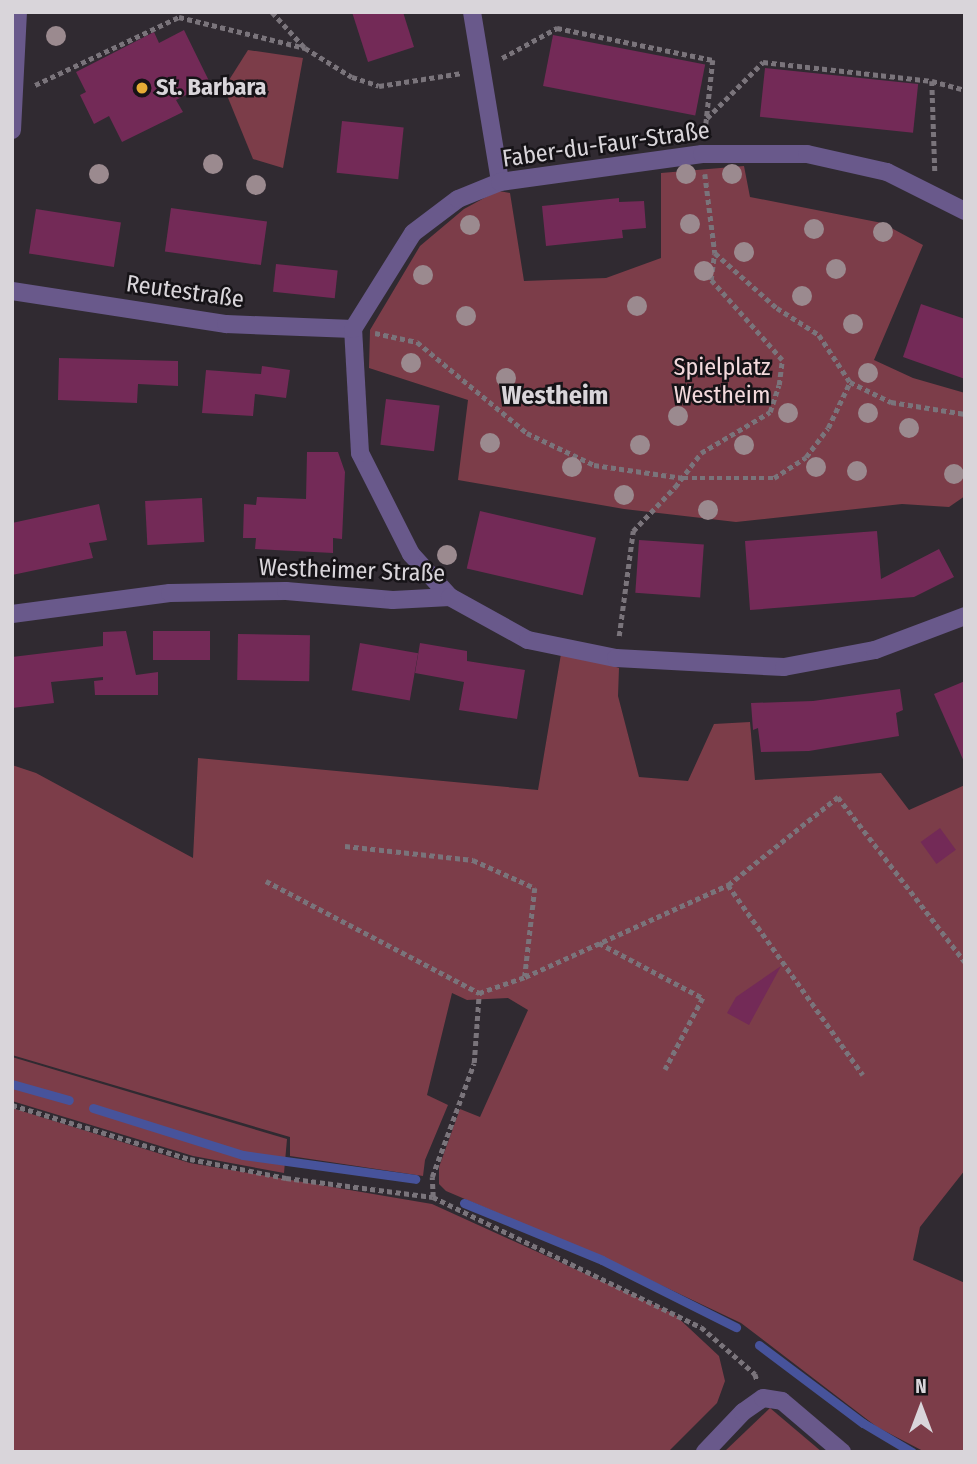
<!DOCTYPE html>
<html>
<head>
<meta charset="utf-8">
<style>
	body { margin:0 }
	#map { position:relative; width:977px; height:1464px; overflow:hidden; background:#302a31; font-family:"Fira Sans Condensed",sans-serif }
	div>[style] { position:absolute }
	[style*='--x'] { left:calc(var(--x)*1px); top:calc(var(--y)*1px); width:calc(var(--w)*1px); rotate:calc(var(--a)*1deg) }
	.green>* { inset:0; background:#7c3d49 }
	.stream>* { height:9px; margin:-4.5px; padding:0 4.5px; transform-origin:4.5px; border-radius:4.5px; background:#47539b }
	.building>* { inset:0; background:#732a57; transform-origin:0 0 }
	.path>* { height:4.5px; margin-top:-2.25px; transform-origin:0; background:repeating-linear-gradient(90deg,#7a747b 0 5px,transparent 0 8.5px) }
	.minor>* { height:18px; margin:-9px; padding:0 9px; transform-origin:9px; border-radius:9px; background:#69598b }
	.trees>* { width:20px; height:20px; margin:-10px; border-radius:50%; background:#9b8a8f }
	.dots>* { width:19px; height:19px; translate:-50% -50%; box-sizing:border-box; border:4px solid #161317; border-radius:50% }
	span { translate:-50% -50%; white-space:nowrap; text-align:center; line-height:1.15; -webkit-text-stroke:5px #161317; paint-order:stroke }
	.poi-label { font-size:24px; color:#d9d5da; font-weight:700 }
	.left { translate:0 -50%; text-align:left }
	.street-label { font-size:24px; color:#d9d5da }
	.park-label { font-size:24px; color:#f3d9dc }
	.neighbourhood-label { font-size:26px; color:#d9d5da; font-weight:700 }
	.frame { position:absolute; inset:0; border:14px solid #d9d5da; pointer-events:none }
	.north { position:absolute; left:886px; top:1373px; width:70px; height:70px; -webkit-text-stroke:5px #161317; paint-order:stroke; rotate:0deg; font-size:19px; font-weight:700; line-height:28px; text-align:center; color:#d9d5da }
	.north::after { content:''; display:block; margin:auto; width:24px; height:32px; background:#d9d5da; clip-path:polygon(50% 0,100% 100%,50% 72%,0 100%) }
</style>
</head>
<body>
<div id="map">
	<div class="green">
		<div style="clip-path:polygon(248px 50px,303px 58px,283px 168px,253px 159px,224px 88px)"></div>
		<div style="clip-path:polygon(744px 166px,750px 197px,882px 223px,923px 245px,874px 360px,913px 378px,965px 393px,965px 496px,949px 507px,902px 504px,736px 522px,624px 509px,458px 480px,468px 400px,369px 368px,370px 330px,420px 246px,464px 209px,486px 197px,499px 191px,510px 193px,524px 281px,606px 278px,661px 258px,661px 173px)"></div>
		<div style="clip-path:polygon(562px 648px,619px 668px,618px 696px,639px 777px,688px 781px,714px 724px,750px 722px,755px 780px,881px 773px,909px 810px,965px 785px,965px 1170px,920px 1227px,913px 1260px,965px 1283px,965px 1452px,925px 1452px,877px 1427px,741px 1323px,612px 1262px,446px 1191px,439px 1184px,439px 1167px,460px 1109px,480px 1117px,528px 1010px,508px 998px,467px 1000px,452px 993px,427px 1095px,448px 1105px,425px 1160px,423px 1176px,290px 1156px,290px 1137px,12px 1055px,12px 765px,36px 773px,193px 858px,198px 758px,538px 790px)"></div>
		<div style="clip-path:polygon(12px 1057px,287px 1139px,284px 1173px,193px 1156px,12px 1101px)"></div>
		<div style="clip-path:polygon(12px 1108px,190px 1163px,432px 1204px,674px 1314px,719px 1356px,725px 1381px,717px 1403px,668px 1452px,12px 1452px)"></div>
		<div style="clip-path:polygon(770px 1408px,822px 1452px,724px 1452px)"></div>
	</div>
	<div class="stream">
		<div style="--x:12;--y:1084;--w:59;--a:15.7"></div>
		<div style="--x:93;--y:1108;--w:157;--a:17.4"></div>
		<div style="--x:243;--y:1155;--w:174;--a:7.9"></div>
		<div style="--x:464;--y:1203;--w:149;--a:22.4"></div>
		<div style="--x:602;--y:1260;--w:150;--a:26.6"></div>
		<div style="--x:759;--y:1345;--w:130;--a:36.9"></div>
		<div style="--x:863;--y:1423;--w:57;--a:30.6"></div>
	</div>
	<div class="building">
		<div style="clip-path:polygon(352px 12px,403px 12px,414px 47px,368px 62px)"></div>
		<div style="clip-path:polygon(184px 30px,210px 83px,176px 100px,183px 112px,122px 142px,109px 116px,94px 124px,80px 95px,86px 92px,76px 72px,154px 32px,159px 43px)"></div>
		<div style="left:553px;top:35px;width:155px;height:52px;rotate:11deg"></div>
		<div style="left:765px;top:68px;width:154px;height:49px;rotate:6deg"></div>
		<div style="left:342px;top:121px;width:62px;height:52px;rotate:6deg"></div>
		<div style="clip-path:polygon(619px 198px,619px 202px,644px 201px,646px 228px,622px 230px,623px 238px,546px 246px,542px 206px)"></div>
		<div style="left:171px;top:208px;width:97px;height:44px;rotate:8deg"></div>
		<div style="left:36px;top:209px;width:86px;height:45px;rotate:9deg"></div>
		<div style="left:276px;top:264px;width:62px;height:28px;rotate:6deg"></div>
		<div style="clip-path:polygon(921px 304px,965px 319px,965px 379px,903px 357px)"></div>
		<div style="clip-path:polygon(59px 358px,178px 361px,178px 386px,138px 384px,137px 403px,58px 400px)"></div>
		<div style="clip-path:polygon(262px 366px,290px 370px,286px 398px,255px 394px,253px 416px,202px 413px,206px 370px,261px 374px)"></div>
		<div style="left:386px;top:399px;width:54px;height:46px;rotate:7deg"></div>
		<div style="clip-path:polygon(307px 452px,338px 452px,345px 472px,342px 539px,333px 538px,333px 553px,255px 549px,256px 538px,243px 538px,244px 504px,256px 505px,257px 497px,306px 499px)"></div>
		<div style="left:202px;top:498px;width:44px;height:57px;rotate:87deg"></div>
		<div style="clip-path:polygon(99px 504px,107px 540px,89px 543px,93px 558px,12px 575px,12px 523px)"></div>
		<div style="left:480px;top:511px;width:119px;height:59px;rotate:13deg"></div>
		<div style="clip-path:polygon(877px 531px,881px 579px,939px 549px,954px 577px,914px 597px,750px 610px,745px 541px)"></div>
		<div style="left:639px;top:540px;width:65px;height:53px;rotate:4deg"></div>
		<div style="clip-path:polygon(126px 631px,136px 675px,158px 672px,158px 695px,95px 695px,94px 681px,103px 680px,103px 677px,51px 682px,54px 703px,12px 708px,12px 657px,103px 646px,103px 632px)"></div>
		<div style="left:153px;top:631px;width:57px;height:29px"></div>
		<div style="left:238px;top:634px;width:72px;height:46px;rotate:1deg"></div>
		<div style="left:360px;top:643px;width:59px;height:48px;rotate:10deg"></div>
		<div style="clip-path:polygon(420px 643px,467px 651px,467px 661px,525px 670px,517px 719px,459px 710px,464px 682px,415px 673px)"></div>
		<div style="clip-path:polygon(965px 681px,965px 764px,934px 694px)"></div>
		<div style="clip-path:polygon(900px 689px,903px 710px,896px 713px,899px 736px,809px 751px,761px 752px,758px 728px,753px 730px,751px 703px,813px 701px)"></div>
		<div style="left:940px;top:828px;width:27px;height:24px;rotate:54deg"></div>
		<div style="clip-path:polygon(781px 966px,749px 1025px,727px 1013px,736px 997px)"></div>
	</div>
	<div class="path">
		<div style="--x:272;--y:12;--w:49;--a:47.5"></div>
		<div style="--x:502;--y:58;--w:63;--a:-28.6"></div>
		<div style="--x:557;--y:28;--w:159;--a:11.6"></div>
		<div style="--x:713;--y:60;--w:74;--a:96.2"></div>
		<div style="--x:932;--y:81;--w:90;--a:88.1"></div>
		<div style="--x:35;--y:85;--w:159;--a:-25.3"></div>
		<div style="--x:179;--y:17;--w:130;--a:13.8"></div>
		<div style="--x:305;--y:48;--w:55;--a:31.7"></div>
		<div style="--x:352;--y:77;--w:28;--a:18"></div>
		<div style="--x:379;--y:86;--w:84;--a:-8.9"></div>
		<div style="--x:707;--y:118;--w:79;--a:-45"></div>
		<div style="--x:763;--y:62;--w:170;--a:6.4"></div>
		<div style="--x:932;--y:81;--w:34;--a:15"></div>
		<div style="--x:705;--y:174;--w:80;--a:82.8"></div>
		<div style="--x:715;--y:253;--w:83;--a:41.6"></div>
		<div style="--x:777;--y:308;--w:50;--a:32.7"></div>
		<div style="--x:819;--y:335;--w:56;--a:56.6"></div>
		<div style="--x:375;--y:333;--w:43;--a:12.1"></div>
		<div style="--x:417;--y:342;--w:143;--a:39.6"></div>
		<div style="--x:527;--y:433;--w:74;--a:25.5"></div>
		<div style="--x:594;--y:465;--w:90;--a:8.3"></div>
		<div style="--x:683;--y:478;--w:91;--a:0"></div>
		<div style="--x:774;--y:478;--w:38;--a:-33"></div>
		<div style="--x:806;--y:457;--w:36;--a:-53"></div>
		<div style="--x:828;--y:428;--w:51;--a:-64.4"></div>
		<div style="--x:850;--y:382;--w:46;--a:26"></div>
		<div style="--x:891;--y:402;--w:75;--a:9.2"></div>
		<div style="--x:619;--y:636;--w:106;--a:-82.4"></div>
		<div style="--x:633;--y:531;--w:61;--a:-46.3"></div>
		<div style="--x:675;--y:487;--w:43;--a:-52.6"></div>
		<div style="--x:701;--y:453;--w:80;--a:-30.7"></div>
		<div style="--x:770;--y:412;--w:28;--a:-72"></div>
		<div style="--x:779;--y:385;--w:25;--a:-83"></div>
		<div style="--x:782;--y:360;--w:107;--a:-131.6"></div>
		<div style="--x:711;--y:280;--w:26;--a:-83"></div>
		<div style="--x:345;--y:846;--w:129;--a:6.2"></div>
		<div style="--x:473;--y:860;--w:68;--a:24.3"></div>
		<div style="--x:535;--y:888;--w:89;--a:96.5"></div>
		<div style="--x:266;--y:881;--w:241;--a:27.7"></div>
		<div style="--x:479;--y:993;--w:49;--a:-19.2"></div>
		<div style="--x:525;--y:977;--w:223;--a:-24.4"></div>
		<div style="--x:728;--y:885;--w:141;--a:-38.7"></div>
		<div style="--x:838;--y:797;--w:208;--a:52.4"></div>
		<div style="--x:728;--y:885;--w:233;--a:54.6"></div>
		<div style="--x:599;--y:943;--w:118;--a:27.9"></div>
		<div style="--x:703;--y:998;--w:81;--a:117.8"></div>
		<div style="--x:12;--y:1105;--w:186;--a:16.9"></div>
		<div style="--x:190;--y:1159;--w:98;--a:11.2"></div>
		<div style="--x:286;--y:1178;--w:148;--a:7.4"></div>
		<div style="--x:433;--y:1197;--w:298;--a:25.9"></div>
		<div style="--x:701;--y:1327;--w:72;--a:41"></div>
		<div style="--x:755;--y:1374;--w:6;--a:72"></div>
		<div style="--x:433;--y:1197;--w:20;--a:-93"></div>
		<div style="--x:432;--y:1177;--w:121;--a:-69.8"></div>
		<div style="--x:474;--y:1063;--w:70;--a:-85.9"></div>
	</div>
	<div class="minor">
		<div style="--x:472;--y:12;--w:172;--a:80.6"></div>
		<div style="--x:12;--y:130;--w:118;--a:-87.1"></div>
		<div style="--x:12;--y:291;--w:217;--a:8.8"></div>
		<div style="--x:226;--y:324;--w:127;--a:2.3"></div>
		<div style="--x:450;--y:597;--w:58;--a:-132.2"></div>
		<div style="--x:411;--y:554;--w:113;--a:-116.8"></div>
		<div style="--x:360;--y:453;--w:124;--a:-93.2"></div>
		<div style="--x:353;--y:329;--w:113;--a:-58"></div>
		<div style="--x:413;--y:233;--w:56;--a:-37.1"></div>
		<div style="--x:458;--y:199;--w:45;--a:-22"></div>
		<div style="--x:500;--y:182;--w:204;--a:-7.9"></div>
		<div style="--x:702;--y:154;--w:105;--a:0"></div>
		<div style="--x:807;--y:154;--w:82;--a:12.7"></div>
		<div style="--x:887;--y:172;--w:87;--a:26.6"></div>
		<div style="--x:12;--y:614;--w:159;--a:-7.6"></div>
		<div style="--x:170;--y:593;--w:116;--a:-1"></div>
		<div style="--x:286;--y:591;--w:107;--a:4.8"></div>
		<div style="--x:393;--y:600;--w:57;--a:-3"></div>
		<div style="--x:450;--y:597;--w:89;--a:28.9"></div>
		<div style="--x:528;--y:640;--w:90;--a:11.6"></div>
		<div style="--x:616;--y:658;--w:168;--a:3.1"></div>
		<div style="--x:784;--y:667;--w:93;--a:-10.6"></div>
		<div style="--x:875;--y:650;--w:96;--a:-20.7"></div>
		<div style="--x:705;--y:1452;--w:55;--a:-46.5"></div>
		<div style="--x:743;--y:1412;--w:24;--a:-35"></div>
		<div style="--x:763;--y:1398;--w:19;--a:9"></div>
		<div style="--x:782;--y:1401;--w:79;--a:40.4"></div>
	</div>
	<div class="trees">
		<div style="left:56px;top:36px"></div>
		<div style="left:213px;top:164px"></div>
		<div style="left:99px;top:174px"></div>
		<div style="left:686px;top:174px"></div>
		<div style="left:732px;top:174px"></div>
		<div style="left:256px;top:185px"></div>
		<div style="left:690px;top:224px"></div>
		<div style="left:470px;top:225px"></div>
		<div style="left:814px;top:229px"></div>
		<div style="left:883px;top:232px"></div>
		<div style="left:744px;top:252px"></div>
		<div style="left:836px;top:269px"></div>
		<div style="left:704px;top:271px"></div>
		<div style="left:423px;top:275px"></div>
		<div style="left:802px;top:296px"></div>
		<div style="left:637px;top:306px"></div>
		<div style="left:466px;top:316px"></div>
		<div style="left:853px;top:324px"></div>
		<div style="left:411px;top:363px"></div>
		<div style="left:868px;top:373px"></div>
		<div style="left:506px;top:378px"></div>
		<div style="left:788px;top:413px"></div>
		<div style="left:868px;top:413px"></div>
		<div style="left:678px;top:416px"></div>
		<div style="left:909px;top:428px"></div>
		<div style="left:490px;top:443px"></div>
		<div style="left:640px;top:445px"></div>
		<div style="left:744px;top:445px"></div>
		<div style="left:572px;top:467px"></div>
		<div style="left:816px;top:467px"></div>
		<div style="left:857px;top:471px"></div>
		<div style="left:954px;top:474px"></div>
		<div style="left:624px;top:495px"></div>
		<div style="left:708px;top:510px"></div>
		<div style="left:447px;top:555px"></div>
	</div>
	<div class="dots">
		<div style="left:142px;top:88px;background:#e6ac36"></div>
	</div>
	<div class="poi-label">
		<span class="left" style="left:156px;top:88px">St. Barbara</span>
	</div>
	<div class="street-label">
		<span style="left:606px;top:145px;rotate:-8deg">Faber-du-Faur-Straße</span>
		<span style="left:185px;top:292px;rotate:8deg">Reutestraße</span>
		<span style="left:352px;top:571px;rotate:2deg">Westheimer Straße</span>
	</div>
	<div class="park-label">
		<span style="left:722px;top:382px">Spielplatz<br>Westheim</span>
	</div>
	<div class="neighbourhood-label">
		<span style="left:555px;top:396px">Westheim</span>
	</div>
	<div class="frame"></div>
	<div class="north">N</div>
</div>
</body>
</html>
